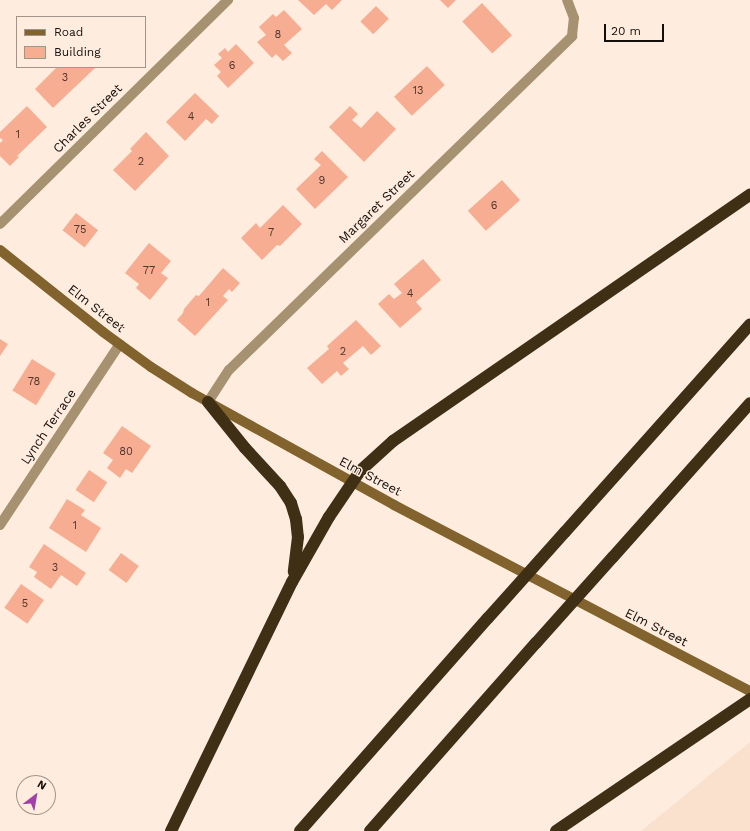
<!DOCTYPE html>
<html>
<head>
<meta charset="utf-8">
<style>
	body { margin:0 }
	#map { position:relative; width:750px; height:831px; overflow:hidden; background:#feeddf; font-family:"Work Sans",sans-serif }
	div>[style] { position:absolute }
	[style*='--x'] { left:calc(var(--x)*1px); top:calc(var(--y)*1px); width:calc(var(--w)*1px); rotate:calc(var(--a)*1deg) }
	.built>* { inset:0; background:#f9e1ce }
	.building>* { inset:0; background:#f7ad92; transform-origin:0 0 }
	.minor>* { height:10px; margin:-5px; padding:0 5px; transform-origin:5px; border-radius:5px; background:#a69170 }
	.secondary>* { height:10px; margin:-5px; padding:0 5px; transform-origin:5px; border-radius:5px; background:#82632e }
	.motorway>* { height:12px; margin:-6px; padding:0 6px; transform-origin:6px; border-radius:6px; background:#3f2f14 }
	.motorway-bridge>* { height:12px; margin:-6px; padding:0 6px; transform-origin:6px; border-radius:6px; background:#3f2f14 }
	span { translate:-50% -50%; white-space:nowrap; text-align:center; line-height:1.15; -webkit-text-stroke:3px #feeddf; paint-order:stroke }
	.number-label { font-size:11px; color:#4e362d }
	.number-label span { -webkit-text-stroke-width:0 }
	.street-label { font-size:13px; color:#150f0b }
	.legend { position:absolute; left:16px; top:16px; width:130px; height:52px; box-sizing:border-box; background:#feeddf; border:1px solid #a1948a; margin:0; padding:5px 7px; list-style:none; font-size:12px; color:#150f0b }
	.legend li { display:flex; align-items:center; gap:8px; height:20px }
	.legend b { width:20px; border:1px solid #a1948a }
	.north { position:absolute; left:16px; top:775px; width:40px; height:40px; box-sizing:border-box; background:#feeddf; border:1px solid #a1948a; border-radius:50%; rotate:31deg; font-size:11px; font-weight:700; line-height:16px; text-align:center; color:#150f0b }
	.north::after { content:''; display:block; margin:auto; width:14px; height:18px; background:#a140a8; clip-path:polygon(50% 0,100% 100%,50% 72%,0 100%) }
	.scale { position:absolute; left:604px; top:24px; width:60px; height:18px; box-sizing:border-box; border:2px solid #150f0b; border-top:0; padding-left:5px; font-size:12px; line-height:14px; white-space:nowrap; color:#150f0b; -webkit-text-stroke:3px #feeddf; paint-order:stroke }
</style>
</head>
<body>
<div id="map">
	<div class="built">
		<div style="clip-path:polygon(750px 742px,750px 831px,641px 831px)"></div>
	</div>
	<div class="building">
		<div style="clip-path:polygon(298px 0,342px 0,332px 10px,326px 4px,314px 15px)"></div>
		<div style="clip-path:polygon(440px 0,456px 0,448px 8px)"></div>
		<div style="left:482px;top:3px;width:44px;height:27px;rotate:47deg"></div>
		<div style="left:376px;top:6px;width:18px;height:22px;rotate:45deg"></div>
		<div style="clip-path:polygon(284px 10px,302px 29px,284px 45px,292px 53px,283px 61px,276px 54px,272px 58px,257px 42px,266px 35px,259px 27px,273px 14px,276px 17px)"></div>
		<div style="clip-path:polygon(236px 44px,254px 63px,228px 88px,217px 76px,221px 72px,214px 65px,222px 58px,218px 54px,225px 48px,228px 52px)"></div>
		<div style="left:427px;top:66px;width:26px;height:45px;rotate:47deg"></div>
		<div style="clip-path:polygon(57px 67px,95px 68px,53px 108px,35px 89px)"></div>
		<div style="clip-path:polygon(195px 93px,219px 116px,212px 124px,206px 119px,185px 141px,166px 122px)"></div>
		<div style="clip-path:polygon(27px 106px,47px 127px,17px 156px,19px 157px,10px 166px,0 156px,0 143px,3px 140px,0 138px,0 132px)"></div>
		<div style="clip-path:polygon(350px 106px,358px 114px,352px 120px,361px 128px,377px 111px,396px 129px,364px 162px,329px 127px)"></div>
		<div style="clip-path:polygon(146px 132px,169px 156px,135px 191px,113px 170px,132px 151px,130px 149px)"></div>
		<div style="clip-path:polygon(322px 151px,348px 177px,315px 209px,296px 189px,321px 165px,314px 159px)"></div>
		<div style="left:502px;top:180px;width:27px;height:46px;rotate:48deg"></div>
		<div style="clip-path:polygon(283px 205px,302px 224px,280px 246px,277px 245px,262px 260px,241px 238px,256px 223px,260px 228px)"></div>
		<div style="left:76px;top:213px;width:28px;height:22px;rotate:38deg"></div>
		<div style="clip-path:polygon(149px 243px,171px 261px,161px 273px,168px 278px,150px 300px,136px 288px,139px 284px,125px 273px)"></div>
		<div style="clip-path:polygon(423px 259px,441px 280px,416px 302px,422px 309px,400px 328px,378px 304px,389px 294px,394px 299px,402px 293px,394px 284px)"></div>
		<div style="clip-path:polygon(223px 268px,240px 283px,232px 292px,229px 289px,223px 296px,228px 300px,195px 336px,177px 320px,183px 313px,184px 309px,196px 295px,199px 296px)"></div>
		<div style="clip-path:polygon(356px 320px,381px 346px,371px 355px,363px 346px,343px 363px,349px 369px,341px 376px,337px 371px,322px 384px,307px 368px,329px 349px,327px 346px)"></div>
		<div style="clip-path:polygon(0 339px,8px 344px,0 356px)"></div>
		<div style="left:32px;top:359px;width:28px;height:37px;rotate:32deg"></div>
		<div style="clip-path:polygon(122px 426px,151px 446px,132px 473px,126px 469px,120px 478px,107px 468px,113px 460px,103px 453px)"></div>
		<div style="left:89px;top:470px;width:22px;height:24px;rotate:34deg"></div>
		<div style="clip-path:polygon(67px 499px,85px 510px,81px 515px,101px 528px,86px 552px,49px 528px)"></div>
		<div style="clip-path:polygon(44px 544px,86px 573px,77px 586px,61px 575px,51px 589px,34px 577px,37px 572px,29px 567px)"></div>
		<div style="left:121px;top:553px;width:22px;height:21px;rotate:36deg"></div>
		<div style="left:21px;top:584px;width:28px;height:29px;rotate:35deg"></div>
	</div>
	<div class="minor">
		<div style="--x:0;--y:224;--w:320;--a:-44.5"></div>
		<div style="--x:208;--y:402;--w:38;--a:-57"></div>
		<div style="--x:229;--y:370;--w:479;--a:-44.2"></div>
		<div style="--x:572;--y:36;--w:18;--a:-84"></div>
		<div style="--x:574;--y:18;--w:19;--a:-111"></div>
		<div style="--x:0;--y:525;--w:217;--a:-56.5"></div>
	</div>
	<div class="secondary">
		<div style="--x:0;--y:250;--w:132;--a:38.5"></div>
		<div style="--x:103;--y:332;--w:59;--a:36.1"></div>
		<div style="--x:151;--y:367;--w:49;--a:32.4"></div>
		<div style="--x:192;--y:393;--w:231;--a:29"></div>
		<div style="--x:394;--y:505;--w:402;--a:27.6"></div>
	</div>
	<div class="motorway">
		<div style="--x:208;--y:402;--w:59;--a:51.2"></div>
		<div style="--x:245;--y:448;--w:52;--a:47.4"></div>
		<div style="--x:280;--y:486;--w:20;--a:57"></div>
		<div style="--x:291;--y:503;--w:17;--a:73"></div>
		<div style="--x:296;--y:519;--w:18;--a:84"></div>
		<div style="--x:298;--y:537;--w:35;--a:97"></div>
		<div style="--x:565;--y:532;--w:278;--a:-48.3"></div>
		<div style="--x:613;--y:557;--w:206;--a:-48.3"></div>
		<div style="--x:171;--y:831;--w:277;--a:-64.1"></div>
		<div style="--x:292;--y:582;--w:75;--a:-60.4"></div>
		<div style="--x:329;--y:517;--w:55;--a:-56"></div>
		<div style="--x:360;--y:471;--w:45;--a:-42.3"></div>
		<div style="--x:393;--y:441;--w:434;--a:-34.6"></div>
		<div style="--x:300;--y:831;--w:284;--a:-48.6"></div>
		<div style="--x:370;--y:831;--w:251;--a:-48.6"></div>
		<div style="--x:556;--y:831;--w:235;--a:-34.2"></div>
	</div>
	<div class="motorway-bridge">
		<div style="--x:488;--y:618;--w:115;--a:-48.2"></div>
		<div style="--x:536;--y:643;--w:115;--a:-48.2"></div>
	</div>
	<div class="number-label">
		<span style="left:278px;top:35px">8</span>
		<span style="left:232px;top:66px">6</span>
		<span style="left:65px;top:78px">3</span>
		<span style="left:418px;top:91px">13</span>
		<span style="left:191px;top:117px">4</span>
		<span style="left:18px;top:135px">1</span>
		<span style="left:141px;top:162px">2</span>
		<span style="left:322px;top:181px">9</span>
		<span style="left:494px;top:206px">6</span>
		<span style="left:80px;top:230px">75</span>
		<span style="left:271px;top:233px">7</span>
		<span style="left:149px;top:271px">77</span>
		<span style="left:410px;top:294px">4</span>
		<span style="left:208px;top:303px">1</span>
		<span style="left:343px;top:352px">2</span>
		<span style="left:34px;top:382px">78</span>
		<span style="left:126px;top:452px">80</span>
		<span style="left:75px;top:526px">1</span>
		<span style="left:55px;top:568px">3</span>
		<span style="left:25px;top:604px">5</span>
	</div>
	<div class="street-label">
		<span style="left:88px;top:119px;rotate:-45deg">Charles Street</span>
		<span style="left:377px;top:207px;rotate:-44deg">Margaret Street</span>
		<span style="left:96px;top:309px;rotate:38deg">Elm Street</span>
		<span style="left:49px;top:427px;rotate:-56deg">Lynch Terrace</span>
		<span style="left:370px;top:477px;rotate:28deg">Elm Street</span>
		<span style="left:656px;top:628px;rotate:27deg">Elm Street</span>
	</div>
	<ul class="legend">
	<li><b style="height:5px;background:#82632e"></b>Road</li>
	<li><b style="height:11px;background:#f7ad92"></b>Building</li>
	</ul>
	<div class="north">N</div>
	<div class="scale">20 m</div>
</div>
</body>
</html>
